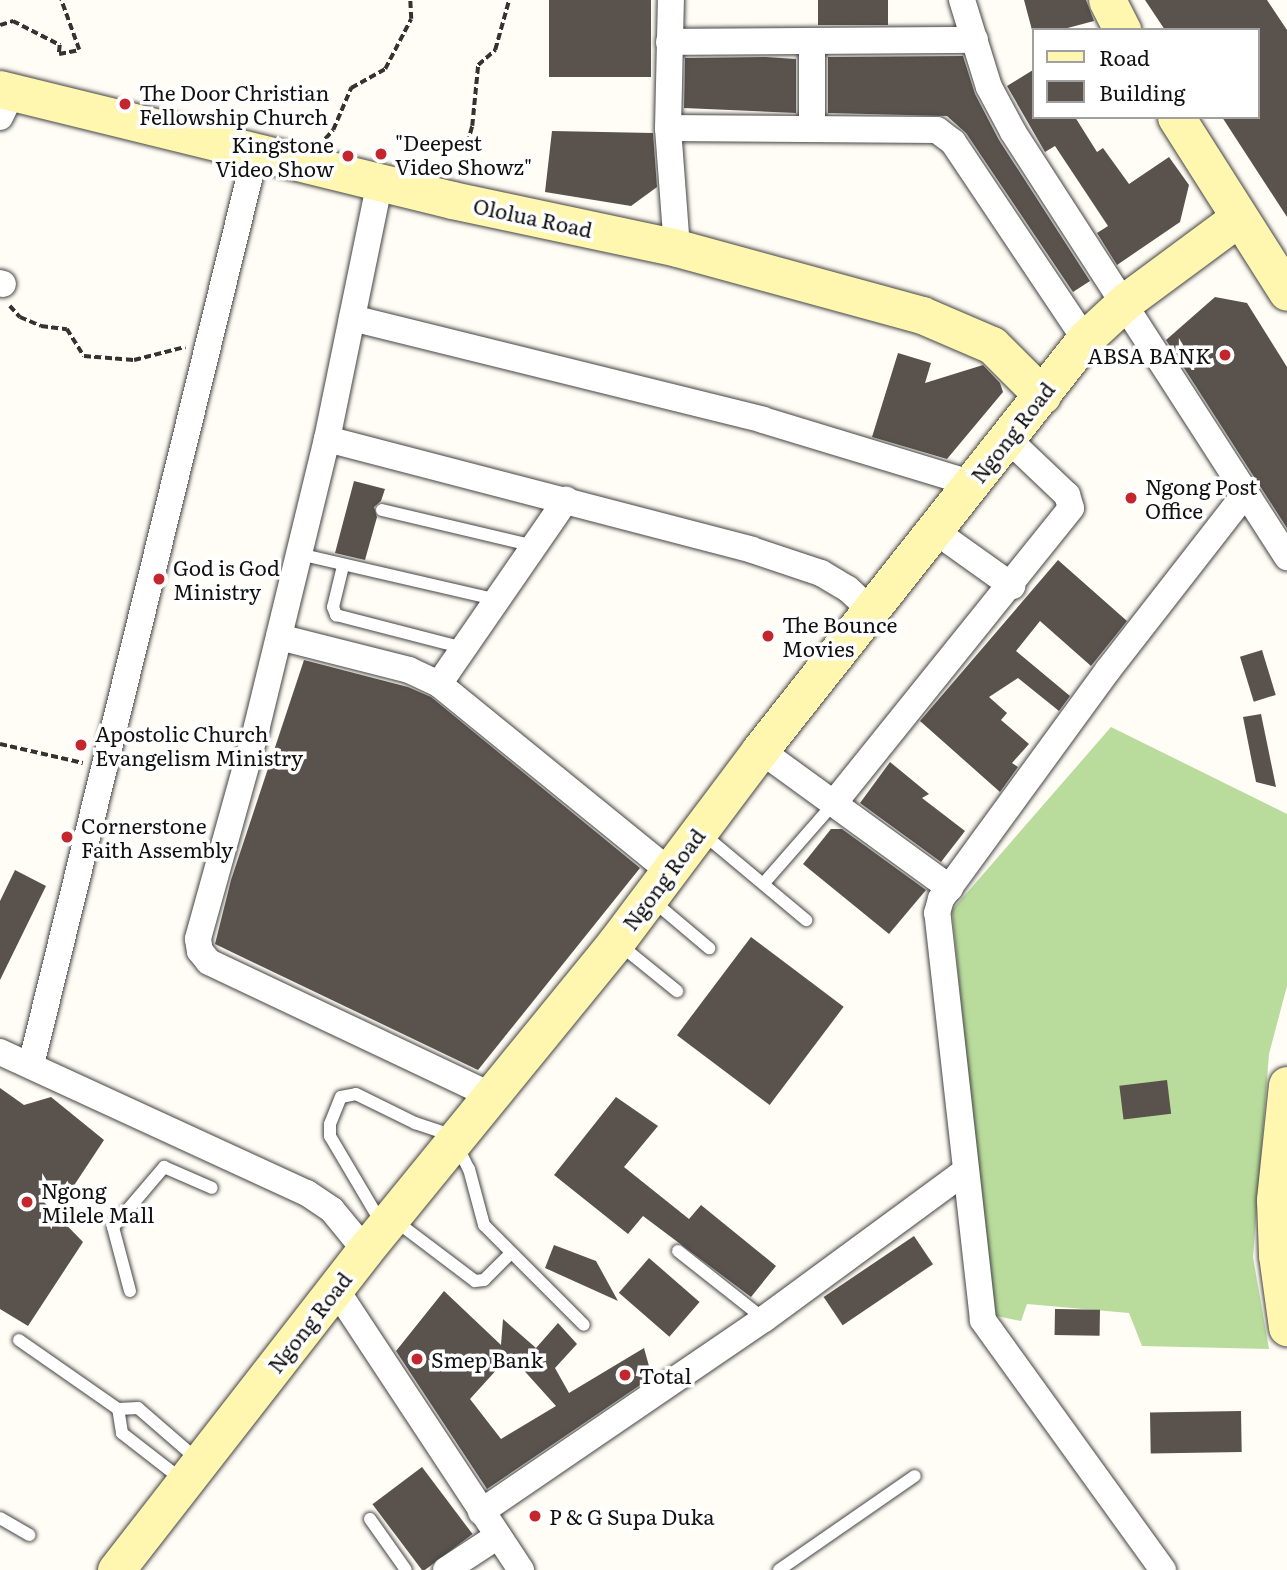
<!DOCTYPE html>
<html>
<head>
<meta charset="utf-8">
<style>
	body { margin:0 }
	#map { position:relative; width:1287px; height:1570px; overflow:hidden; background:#fffdf5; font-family:Literata,serif }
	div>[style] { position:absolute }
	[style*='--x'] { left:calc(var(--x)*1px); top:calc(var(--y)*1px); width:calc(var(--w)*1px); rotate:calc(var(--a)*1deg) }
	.forest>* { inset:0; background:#b9dc9c }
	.building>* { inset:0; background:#5a524d; transform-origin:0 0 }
	.path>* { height:3.5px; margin-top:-1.75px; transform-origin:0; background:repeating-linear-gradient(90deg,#333 0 7px,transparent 0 10.5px) }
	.roads { filter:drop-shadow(0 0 2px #444) drop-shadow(0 0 2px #444) }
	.lane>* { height:12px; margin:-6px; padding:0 6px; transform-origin:6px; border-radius:6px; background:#fff }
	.street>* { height:26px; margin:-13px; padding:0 13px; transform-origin:13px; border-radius:13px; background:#fff }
	.secondary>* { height:37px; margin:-18.5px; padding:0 18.5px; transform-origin:18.5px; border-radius:18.5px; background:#fff6b0 }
	.dots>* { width:19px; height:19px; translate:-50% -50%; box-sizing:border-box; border:4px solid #fff; border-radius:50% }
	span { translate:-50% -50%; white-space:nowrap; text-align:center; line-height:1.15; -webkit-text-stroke:7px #fff; paint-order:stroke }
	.poi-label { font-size:21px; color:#111 }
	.left { translate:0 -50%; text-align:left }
	.right { translate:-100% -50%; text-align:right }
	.street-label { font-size:21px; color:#111 }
	.legend { position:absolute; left:1032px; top:28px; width:228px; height:91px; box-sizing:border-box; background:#fff; border:2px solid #a0a0a0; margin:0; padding:9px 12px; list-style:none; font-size:21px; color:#111 }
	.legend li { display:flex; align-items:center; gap:14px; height:35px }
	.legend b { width:35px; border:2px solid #a0a0a0 }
</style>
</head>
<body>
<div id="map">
	<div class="forest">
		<div style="clip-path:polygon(1111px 727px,1287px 814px,1287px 986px,1269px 1054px,1253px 1257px,1269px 1349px,1142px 1346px,1129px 1313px,1027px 1304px,1021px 1321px,992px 1315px,952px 910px)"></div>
	</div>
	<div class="building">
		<div style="left:549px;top:0;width:102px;height:77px"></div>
		<div style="left:818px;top:0;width:70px;height:25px"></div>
		<div style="clip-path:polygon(1024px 0,1086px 0,1094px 21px,1060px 30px,1032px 30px)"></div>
		<div style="clip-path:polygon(1145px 0,1267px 0,1287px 30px,1287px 217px,1222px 117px,1257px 117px,1257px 30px,1165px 30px)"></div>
		<div style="clip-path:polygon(963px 56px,975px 94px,999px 140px,1090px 281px,1073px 292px,966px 133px,947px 116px,828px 113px,828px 57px)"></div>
		<div style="clip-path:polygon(766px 57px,796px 59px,796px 113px,684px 108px,685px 58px)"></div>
		<div style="clip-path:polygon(1033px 70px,1033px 117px,1075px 117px,1097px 152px,1103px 148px,1129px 184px,1169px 157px,1189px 185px,1180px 222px,1117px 265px,1097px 233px,1108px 226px,1055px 146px,1045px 152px,1007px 86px)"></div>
		<div style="clip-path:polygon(552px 131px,653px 133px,657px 187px,631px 206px,545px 192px)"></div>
		<div style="clip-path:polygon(1215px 297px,1247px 303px,1287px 367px,1287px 528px,1166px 340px)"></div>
		<div style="clip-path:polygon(898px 353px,931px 363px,925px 383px,983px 365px,1000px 383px,1003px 392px,947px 459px,872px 437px)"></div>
		<div style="clip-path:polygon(354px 481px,385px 489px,381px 501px,374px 507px,377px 517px,365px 560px,335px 553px)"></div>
		<div style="clip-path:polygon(1058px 560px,1127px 621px,1091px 666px,1040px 621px,1016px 651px,1070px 696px,1059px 711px,1018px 678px,989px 697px,1007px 713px,1001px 720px,1029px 744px,1012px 763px,1018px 767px,1000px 792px,920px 721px)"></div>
		<div style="left:1262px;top:650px;width:47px;height:23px;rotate:73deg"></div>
		<div style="clip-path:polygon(304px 660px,408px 687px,431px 697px,640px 868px,478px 1070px,215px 944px,231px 880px)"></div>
		<div style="clip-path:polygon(1261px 714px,1276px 787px,1256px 782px,1243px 717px)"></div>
		<div style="clip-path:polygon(890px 762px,929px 794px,922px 798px,965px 831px,941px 862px,860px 803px)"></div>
		<div style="clip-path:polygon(831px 829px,842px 829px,926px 890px,889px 934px,803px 864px)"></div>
		<div style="clip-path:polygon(15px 870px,46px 886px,0 980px,0 901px)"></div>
		<div style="left:751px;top:937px;width:116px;height:123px;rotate:37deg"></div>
		<div style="left:1167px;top:1080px;width:34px;height:48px;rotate:83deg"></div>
		<div style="clip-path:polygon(0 1088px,24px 1105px,51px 1097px,104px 1140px,71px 1190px,38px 1196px,83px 1242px,28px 1326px,0 1309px)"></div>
		<div style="clip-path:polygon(616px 1097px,658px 1126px,624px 1167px,689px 1219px,701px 1205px,776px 1266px,751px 1297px,643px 1216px,628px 1234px,554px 1175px)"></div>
		<div style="left:914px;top:1236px;width:34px;height:109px;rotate:56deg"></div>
		<div style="clip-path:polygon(554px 1245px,596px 1261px,618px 1301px,545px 1268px)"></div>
		<div style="left:649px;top:1258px;width:67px;height:46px;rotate:41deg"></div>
		<div style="clip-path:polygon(evenodd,444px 1291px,501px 1345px,503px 1319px,536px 1348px,558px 1323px,577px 1344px,555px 1368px,569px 1393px,644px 1348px,652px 1377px,487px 1489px,396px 1351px,444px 1291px,510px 1355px,556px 1406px,501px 1439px,470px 1399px,510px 1355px)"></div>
		<div style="left:1055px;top:1309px;width:45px;height:26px;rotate:1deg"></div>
		<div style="left:1241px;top:1411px;width:41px;height:91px;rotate:89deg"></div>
		<div style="left:422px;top:1467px;width:84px;height:62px;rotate:53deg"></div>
	</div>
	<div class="path">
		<div style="--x:0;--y:25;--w:14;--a:-17"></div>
		<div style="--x:13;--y:21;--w:53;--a:27.1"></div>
		<div style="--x:60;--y:45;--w:9;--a:96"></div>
		<div style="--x:59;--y:54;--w:20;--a:-11"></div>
		<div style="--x:79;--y:50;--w:53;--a:-109.8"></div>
		<div style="--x:325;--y:139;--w:12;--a:-48"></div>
		<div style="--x:333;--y:130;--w:46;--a:-66.8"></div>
		<div style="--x:351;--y:88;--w:39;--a:-29"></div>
		<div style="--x:385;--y:69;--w:56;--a:-62.5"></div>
		<div style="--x:411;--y:19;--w:19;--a:-93"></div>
		<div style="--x:459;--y:174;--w:50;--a:-74.8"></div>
		<div style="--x:472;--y:126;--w:61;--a:-84.4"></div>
		<div style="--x:478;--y:65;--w:23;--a:-41"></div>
		<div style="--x:495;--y:50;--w:52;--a:-74.4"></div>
		<div style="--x:10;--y:306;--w:15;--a:48"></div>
		<div style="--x:20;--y:317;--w:23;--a:23"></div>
		<div style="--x:41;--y:326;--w:26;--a:7"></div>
		<div style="--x:67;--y:329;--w:32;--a:58"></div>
		<div style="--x:84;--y:356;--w:50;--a:4.6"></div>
		<div style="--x:134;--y:360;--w:53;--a:-14.3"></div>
		<div style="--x:0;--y:744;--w:85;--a:12.9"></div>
	</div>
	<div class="roads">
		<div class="lane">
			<div style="--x:382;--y:510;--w:156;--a:13.3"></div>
			<div style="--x:299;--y:554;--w:200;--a:13"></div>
			<div style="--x:343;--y:566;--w:42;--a:103.7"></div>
			<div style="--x:333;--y:607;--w:9;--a:69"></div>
			<div style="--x:336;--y:615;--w:132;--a:14.5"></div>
			<div style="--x:702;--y:833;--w:136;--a:39.9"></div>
			<div style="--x:764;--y:883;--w:106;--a:-48.8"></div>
			<div style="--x:652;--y:900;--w:75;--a:40.1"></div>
			<div style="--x:619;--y:944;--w:75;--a:39"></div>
			<div style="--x:456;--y:1144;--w:28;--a:63"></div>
			<div style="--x:469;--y:1169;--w:58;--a:75"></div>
			<div style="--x:484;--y:1225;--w:141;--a:45"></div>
			<div style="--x:393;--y:1219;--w:103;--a:37.1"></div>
			<div style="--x:475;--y:1281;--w:9;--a:-6"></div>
			<div style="--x:484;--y:1280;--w:38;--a:-45"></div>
			<div style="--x:382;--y:1224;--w:102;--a:-120.6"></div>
			<div style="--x:330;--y:1136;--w:12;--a:-90"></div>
			<div style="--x:330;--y:1124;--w:29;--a:-68"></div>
			<div style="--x:341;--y:1097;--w:15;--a:-11"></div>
			<div style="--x:356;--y:1094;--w:66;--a:26.2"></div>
			<div style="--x:415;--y:1123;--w:41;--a:18.4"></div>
			<div style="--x:678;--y:1251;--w:110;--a:38.3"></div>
			<div style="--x:130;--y:1291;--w:66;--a:-104.9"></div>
			<div style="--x:113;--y:1227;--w:79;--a:-49.6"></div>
			<div style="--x:164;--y:1167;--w:52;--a:23.6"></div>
			<div style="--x:19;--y:1340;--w:121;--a:34.9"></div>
			<div style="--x:181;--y:1479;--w:75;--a:-142.1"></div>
			<div style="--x:122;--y:1433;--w:24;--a:-99"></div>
			<div style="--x:118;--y:1409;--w:20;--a:-3"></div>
			<div style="--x:138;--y:1408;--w:79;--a:40.9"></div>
			<div style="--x:0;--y:1518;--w:34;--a:30"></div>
			<div style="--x:370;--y:1519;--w:62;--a:54.8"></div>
			<div style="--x:779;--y:1570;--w:165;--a:-34.7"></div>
		</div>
		<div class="street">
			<div style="--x:962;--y:0;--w:91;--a:72.8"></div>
			<div style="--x:989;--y:87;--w:51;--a:61.9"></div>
			<div style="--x:1013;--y:132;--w:506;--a:57.19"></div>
			<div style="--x:669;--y:42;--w:306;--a:-0.4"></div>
			<div style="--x:0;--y:117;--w:28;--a:-64"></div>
			<div style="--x:668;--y:128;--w:128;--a:-88.7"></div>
			<div style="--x:812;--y:129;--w:86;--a:-90"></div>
			<div style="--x:380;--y:181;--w:263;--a:101.6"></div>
			<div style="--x:327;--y:439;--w:296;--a:103.7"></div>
			<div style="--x:257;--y:727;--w:220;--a:105.6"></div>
			<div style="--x:198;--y:939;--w:12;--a:81"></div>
			<div style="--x:200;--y:951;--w:14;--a:51"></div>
			<div style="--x:209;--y:962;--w:312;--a:25.3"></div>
			<div style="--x:677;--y:248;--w:120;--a:-94.3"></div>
			<div style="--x:668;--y:128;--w:269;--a:0.4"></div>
			<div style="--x:937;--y:130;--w:20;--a:37"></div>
			<div style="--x:953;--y:142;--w:237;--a:56.2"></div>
			<div style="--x:0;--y:283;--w:3;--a:18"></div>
			<div style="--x:352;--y:318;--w:423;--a:13.9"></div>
			<div style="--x:763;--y:420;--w:217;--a:16.9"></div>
			<div style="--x:327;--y:439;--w:439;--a:14.6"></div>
			<div style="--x:752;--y:550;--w:73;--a:18.4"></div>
			<div style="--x:821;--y:573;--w:31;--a:31"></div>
			<div style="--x:848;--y:589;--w:33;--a:43"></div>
			<div style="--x:935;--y:531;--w:95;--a:35.5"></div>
			<div style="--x:279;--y:637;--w:134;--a:14.2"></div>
			<div style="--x:409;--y:670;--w:33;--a:25"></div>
			<div style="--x:439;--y:684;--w:296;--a:39.1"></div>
			<div style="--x:439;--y:684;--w:224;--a:-55.4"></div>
			<div style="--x:760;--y:750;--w:235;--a:36"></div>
			<div style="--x:834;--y:803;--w:378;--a:-51.2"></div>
			<div style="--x:1071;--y:508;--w:14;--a:-107"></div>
			<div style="--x:1067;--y:495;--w:83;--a:-136.5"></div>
			<div style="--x:0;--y:1052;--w:338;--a:24.7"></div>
			<div style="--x:307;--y:1193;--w:30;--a:34"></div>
			<div style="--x:332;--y:1210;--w:52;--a:50.5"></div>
			<div style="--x:31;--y:1065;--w:941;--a:-76.17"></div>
			<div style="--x:335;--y:1288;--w:338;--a:56.6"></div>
			<div style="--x:481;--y:1512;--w:343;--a:-34.3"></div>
			<div style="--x:764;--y:1319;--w:248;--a:-36.3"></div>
			<div style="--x:446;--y:1570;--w:62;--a:-33.2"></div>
			<div style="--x:1163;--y:1570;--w:308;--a:-125.8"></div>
			<div style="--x:983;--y:1320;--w:410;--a:-96.4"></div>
			<div style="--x:937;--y:913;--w:15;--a:-74"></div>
			<div style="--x:941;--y:899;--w:283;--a:-53.9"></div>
			<div style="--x:1108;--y:670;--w:223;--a:-52.1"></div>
		</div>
		<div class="secondary">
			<div style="--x:1107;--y:0;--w:34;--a:63"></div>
			<div style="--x:0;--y:89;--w:465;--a:13.8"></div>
			<div style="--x:452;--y:200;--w:230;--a:12"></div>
			<div style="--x:677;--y:248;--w:254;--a:15.3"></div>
			<div style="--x:922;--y:315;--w:76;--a:23.2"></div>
			<div style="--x:992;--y:345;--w:71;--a:45"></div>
			<div style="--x:1176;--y:117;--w:207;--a:57.6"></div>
			<div style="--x:1287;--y:1085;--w:116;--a:96"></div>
			<div style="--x:1275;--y:1200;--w:55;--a:87.9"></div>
			<div style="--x:1277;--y:1255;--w:73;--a:82.1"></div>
			<div style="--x:116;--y:1570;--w:405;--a:-52.1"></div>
			<div style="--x:365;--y:1250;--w:397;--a:-50.8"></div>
			<div style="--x:616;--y:942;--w:240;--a:-53.1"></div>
			<div style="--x:760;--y:750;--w:524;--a:-51.66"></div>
			<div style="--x:1085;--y:339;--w:56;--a:-42.8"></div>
			<div style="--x:1126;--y:301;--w:139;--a:-36.5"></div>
		</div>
	</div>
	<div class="dots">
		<div style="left:125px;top:104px;background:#c4262e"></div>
		<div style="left:381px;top:154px;background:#c4262e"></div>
		<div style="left:348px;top:156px;background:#c4262e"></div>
		<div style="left:1225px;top:355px;background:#c4262e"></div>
		<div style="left:1131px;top:498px;background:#c4262e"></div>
		<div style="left:159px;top:579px;background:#c4262e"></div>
		<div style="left:768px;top:636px;background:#c4262e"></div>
		<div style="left:81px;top:745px;background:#c4262e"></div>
		<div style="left:67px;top:837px;background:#c4262e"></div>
		<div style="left:27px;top:1202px;background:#c4262e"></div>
		<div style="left:417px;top:1359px;background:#c4262e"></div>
		<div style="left:625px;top:1375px;background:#c4262e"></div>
		<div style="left:535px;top:1516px;background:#c4262e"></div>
	</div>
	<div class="poi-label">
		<span class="left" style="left:139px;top:104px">The Door Christian<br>Fellowship Church</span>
		<span class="left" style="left:395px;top:154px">"Deepest<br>Video Showz"</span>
		<span class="right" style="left:334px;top:156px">Kingstone<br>Video Show</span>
		<span class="right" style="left:1211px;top:355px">ABSA BANK</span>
		<span class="left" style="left:1145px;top:498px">Ngong Post<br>Office</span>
		<span class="left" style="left:173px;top:579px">God is God<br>Ministry</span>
		<span class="left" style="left:782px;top:636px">The Bounce<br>Movies</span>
		<span class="left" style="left:95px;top:745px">Apostolic Church<br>Evangelism Ministry</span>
		<span class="left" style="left:81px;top:837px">Cornerstone<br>Faith Assembly</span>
		<span class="left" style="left:41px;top:1202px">Ngong<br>Milele Mall</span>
		<span class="left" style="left:431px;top:1359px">Smep Bank</span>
		<span class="left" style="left:639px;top:1375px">Total</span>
		<span class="left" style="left:549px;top:1516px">P &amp; G Supa Duka</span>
	</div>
	<div class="street-label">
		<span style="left:533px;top:217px;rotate:12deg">Ololua Road</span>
		<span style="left:1012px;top:432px;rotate:-52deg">Ngong Road</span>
		<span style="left:663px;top:879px;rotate:-53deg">Ngong Road</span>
		<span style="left:309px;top:1322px;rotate:-52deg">Ngong Road</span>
	</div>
	<ul class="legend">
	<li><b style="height:9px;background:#fff6b0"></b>Road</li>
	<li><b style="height:19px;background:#5a524d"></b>Building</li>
	</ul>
</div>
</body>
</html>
